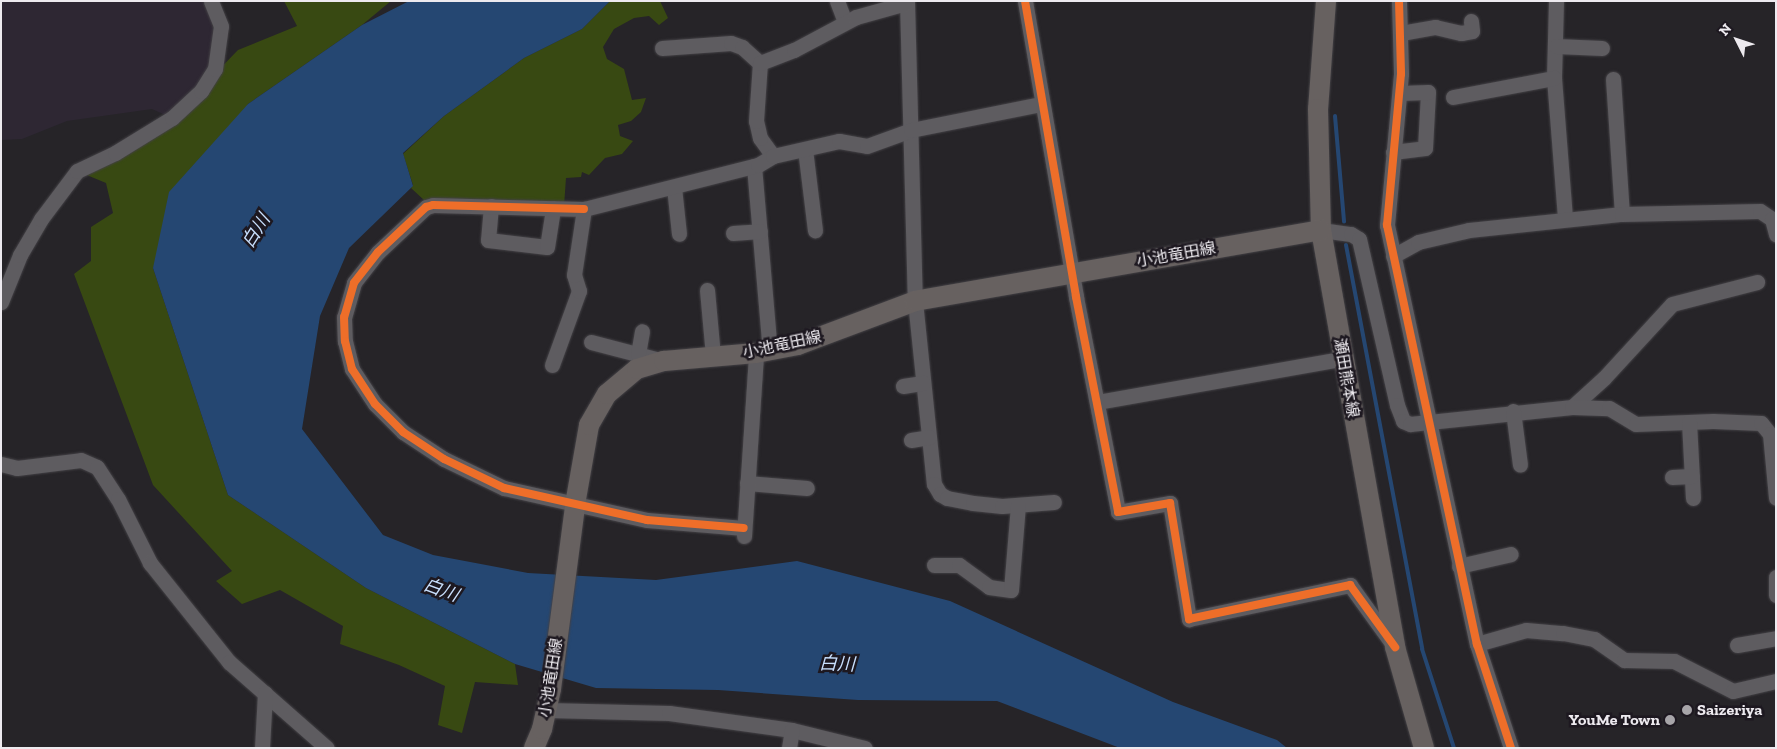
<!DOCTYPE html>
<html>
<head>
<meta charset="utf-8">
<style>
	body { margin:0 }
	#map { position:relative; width:1777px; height:749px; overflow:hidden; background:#262428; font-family:"Zilla Slab","Noto Sans JP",serif }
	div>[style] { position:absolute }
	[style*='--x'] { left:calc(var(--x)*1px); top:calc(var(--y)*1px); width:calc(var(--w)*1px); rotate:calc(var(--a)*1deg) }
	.built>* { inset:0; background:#2e2733 }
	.green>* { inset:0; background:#384912 }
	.water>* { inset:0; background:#254772 }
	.stream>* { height:4px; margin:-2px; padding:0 2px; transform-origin:2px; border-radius:2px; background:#254772 }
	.roads { filter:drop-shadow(0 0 1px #434145) drop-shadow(0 0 1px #434145) }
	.minor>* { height:15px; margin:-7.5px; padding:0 7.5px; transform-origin:7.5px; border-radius:7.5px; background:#5e5c60 }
	.major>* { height:20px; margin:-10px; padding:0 10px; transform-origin:10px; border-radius:10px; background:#676160 }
	.cycleway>* { height:8px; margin:-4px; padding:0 4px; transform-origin:4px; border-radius:4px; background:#ee6e29 }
	.dots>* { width:14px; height:14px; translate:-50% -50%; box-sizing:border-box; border:2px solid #1d1820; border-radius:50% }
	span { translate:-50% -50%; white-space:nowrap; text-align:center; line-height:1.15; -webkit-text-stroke:5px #1d1820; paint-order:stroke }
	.street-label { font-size:16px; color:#edeaef }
	.poi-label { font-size:16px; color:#edeaef; font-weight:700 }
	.left { translate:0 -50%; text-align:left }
	.right { translate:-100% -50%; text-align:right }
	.water-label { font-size:18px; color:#c8dffd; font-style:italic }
	.frame { position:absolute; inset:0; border:2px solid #edeaef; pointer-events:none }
	.north { position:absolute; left:1712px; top:15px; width:50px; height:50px; -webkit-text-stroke:4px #1d1820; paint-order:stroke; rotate:311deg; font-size:14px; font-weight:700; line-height:20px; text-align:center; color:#edeaef }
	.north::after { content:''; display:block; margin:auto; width:18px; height:22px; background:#edeaef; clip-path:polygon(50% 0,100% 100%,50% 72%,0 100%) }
</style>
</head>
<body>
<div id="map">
	<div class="built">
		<div style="clip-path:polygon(1px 1px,211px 1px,221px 26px,215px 69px,172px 118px,152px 109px,67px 121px,22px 139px,1px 140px)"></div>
	</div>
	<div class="green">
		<div style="clip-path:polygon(284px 1px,391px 1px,362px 25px,248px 104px,153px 268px,228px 495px,366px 588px,515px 664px,518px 685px,475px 682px,462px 733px,438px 725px,445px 686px,399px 665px,340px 644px,343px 626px,280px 590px,242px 604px,216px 581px,232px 571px,153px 485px,74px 274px,91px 261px,91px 227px,113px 213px,106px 183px,77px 171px,172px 118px,238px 50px,297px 26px)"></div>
		<div style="clip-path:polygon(610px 1px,660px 1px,668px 18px,659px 25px,649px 16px,634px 18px,614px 29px,603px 47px,607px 59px,624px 69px,632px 100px,646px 98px,641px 112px,631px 121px,618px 125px,620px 136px,633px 141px,622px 154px,605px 158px,589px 175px,582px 172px,581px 177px,566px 178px,564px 206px,425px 201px,411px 188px,413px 185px,403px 154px,444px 116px,524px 58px,582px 29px)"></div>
	</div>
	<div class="water">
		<div style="clip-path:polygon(409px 1px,610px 1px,582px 29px,524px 58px,444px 116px,403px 153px,413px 186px,349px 248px,320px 316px,302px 429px,383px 535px,433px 555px,528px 573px,656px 580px,797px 561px,950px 601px,1173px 702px,1277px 740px,1287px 748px,1120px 748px,997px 701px,858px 700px,718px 690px,596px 688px,515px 664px,366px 588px,228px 495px,153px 268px,169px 192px,248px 104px,362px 25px)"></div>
	</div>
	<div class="stream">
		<div style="--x:1335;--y:116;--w:106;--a:85.1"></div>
		<div style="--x:1346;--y:245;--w:411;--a:79.3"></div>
		<div style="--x:1422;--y:649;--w:104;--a:72.1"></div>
	</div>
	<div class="roads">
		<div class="minor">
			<div style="--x:837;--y:1;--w:22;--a:69"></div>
			<div style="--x:907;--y:1;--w:300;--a:88.5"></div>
			<div style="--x:915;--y:301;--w:184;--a:84.1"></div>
			<div style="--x:934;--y:484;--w:12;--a:59"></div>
			<div style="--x:940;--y:494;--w:8;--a:30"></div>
			<div style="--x:947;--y:498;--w:26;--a:11"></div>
			<div style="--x:973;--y:503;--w:29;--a:6"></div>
			<div style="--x:1002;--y:506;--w:52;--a:-4.4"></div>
			<div style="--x:1025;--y:1;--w:300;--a:80.2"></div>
			<div style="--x:1076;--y:297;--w:219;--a:78.9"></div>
			<div style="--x:1118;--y:512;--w:53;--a:-9.8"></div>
			<div style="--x:1170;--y:503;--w:118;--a:80.7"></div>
			<div style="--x:1189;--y:619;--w:165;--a:-11.9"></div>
			<div style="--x:1350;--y:585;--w:75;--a:54.2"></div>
			<div style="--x:1399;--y:1;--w:73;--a:88.4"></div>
			<div style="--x:1401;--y:74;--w:152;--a:95.3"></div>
			<div style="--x:1387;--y:225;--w:429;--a:77.9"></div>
			<div style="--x:1477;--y:644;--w:109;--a:71.9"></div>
			<div style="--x:1556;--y:1;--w:77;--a:91.5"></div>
			<div style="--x:1554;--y:78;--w:140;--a:85.5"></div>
			<div style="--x:1401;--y:33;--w:35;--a:-10"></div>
			<div style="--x:1435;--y:27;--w:27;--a:13"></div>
			<div style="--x:1461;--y:33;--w:11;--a:-10"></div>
			<div style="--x:1472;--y:31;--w:10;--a:-96"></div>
			<div style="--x:1556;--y:46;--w:46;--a:2.5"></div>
			<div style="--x:662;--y:48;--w:69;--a:-4.1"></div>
			<div style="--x:731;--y:43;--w:12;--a:20"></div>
			<div style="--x:742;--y:47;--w:24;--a:42"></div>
			<div style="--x:1613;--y:79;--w:135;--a:86.2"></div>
			<div style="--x:1453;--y:97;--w:103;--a:-10.7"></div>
			<div style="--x:805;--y:149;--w:82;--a:83"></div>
			<div style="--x:1393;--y:152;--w:32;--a:-7"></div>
			<div style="--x:1425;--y:148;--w:56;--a:-86.9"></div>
			<div style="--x:1428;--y:92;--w:28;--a:178"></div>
			<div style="--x:773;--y:156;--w:22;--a:-126"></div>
			<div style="--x:760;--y:138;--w:17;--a:-103"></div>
			<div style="--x:756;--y:121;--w:58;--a:-86.1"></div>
			<div style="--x:760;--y:63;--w:36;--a:-21"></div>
			<div style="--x:794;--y:50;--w:70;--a:-28"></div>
			<div style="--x:856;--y:17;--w:52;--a:-15.6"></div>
			<div style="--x:754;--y:166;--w:186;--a:85.1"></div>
			<div style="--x:674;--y:187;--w:47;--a:83.9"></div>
			<div style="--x:491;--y:206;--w:34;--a:95"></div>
			<div style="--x:488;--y:240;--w:59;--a:6.8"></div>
			<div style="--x:547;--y:247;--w:39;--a:-81"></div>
			<div style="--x:584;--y:209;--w:151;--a:-178.5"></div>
			<div style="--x:433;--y:205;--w:7;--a:164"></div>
			<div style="--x:426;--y:207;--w:66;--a:136.8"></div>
			<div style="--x:378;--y:252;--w:39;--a:128"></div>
			<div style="--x:354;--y:283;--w:35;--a:106"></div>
			<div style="--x:344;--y:317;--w:24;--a:88"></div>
			<div style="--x:345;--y:341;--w:29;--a:76"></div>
			<div style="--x:352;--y:369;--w:42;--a:56.7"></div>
			<div style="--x:375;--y:404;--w:40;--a:45"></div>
			<div style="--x:403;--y:432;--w:49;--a:33.4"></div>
			<div style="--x:444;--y:459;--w:67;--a:25.8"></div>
			<div style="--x:504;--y:488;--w:147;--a:12.6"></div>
			<div style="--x:647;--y:520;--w:97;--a:4.7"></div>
			<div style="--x:1321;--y:230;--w:30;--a:8"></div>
			<div style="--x:1351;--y:234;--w:9;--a:32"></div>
			<div style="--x:1359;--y:239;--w:170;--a:77.1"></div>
			<div style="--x:1397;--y:405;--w:17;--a:69"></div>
			<div style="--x:1403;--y:421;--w:8;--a:23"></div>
			<div style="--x:1410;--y:424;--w:163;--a:-6"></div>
			<div style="--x:1572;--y:407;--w:43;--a:-42.2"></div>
			<div style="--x:1604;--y:378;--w:100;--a:-47.4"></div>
			<div style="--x:1672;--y:304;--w:88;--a:-14.5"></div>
			<div style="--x:733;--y:233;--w:27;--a:-4"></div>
			<div style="--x:1393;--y:256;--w:29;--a:-29"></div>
			<div style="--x:1418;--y:242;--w:52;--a:-13.2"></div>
			<div style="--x:1469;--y:230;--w:154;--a:-6"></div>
			<div style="--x:1622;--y:214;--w:138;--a:-1.2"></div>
			<div style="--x:1760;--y:211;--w:14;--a:34"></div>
			<div style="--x:1772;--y:219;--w:16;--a:75"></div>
			<div style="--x:707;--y:290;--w:66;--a:84.8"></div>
			<div style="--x:1;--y:302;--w:51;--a:-68"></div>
			<div style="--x:20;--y:255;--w:42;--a:-59.7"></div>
			<div style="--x:41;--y:219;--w:60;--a:-53.1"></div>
			<div style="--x:77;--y:171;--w:42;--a:-25.3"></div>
			<div style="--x:115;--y:153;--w:67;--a:-31.6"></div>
			<div style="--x:172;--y:118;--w:40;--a:-43"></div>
			<div style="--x:201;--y:91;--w:26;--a:-58"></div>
			<div style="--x:215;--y:69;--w:43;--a:-82.1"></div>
			<div style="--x:221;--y:26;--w:27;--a:-112"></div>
			<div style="--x:591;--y:342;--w:75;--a:14.6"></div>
			<div style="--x:638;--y:354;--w:23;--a:-80"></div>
			<div style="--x:552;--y:365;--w:79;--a:-70"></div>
			<div style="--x:579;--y:291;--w:17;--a:-107"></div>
			<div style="--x:574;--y:275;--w:67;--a:-81.4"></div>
			<div style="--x:584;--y:209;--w:179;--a:-14.2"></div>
			<div style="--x:758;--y:165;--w:17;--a:-31"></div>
			<div style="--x:773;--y:156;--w:68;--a:-12.8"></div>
			<div style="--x:839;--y:141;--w:28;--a:10"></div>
			<div style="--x:867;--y:146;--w:47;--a:-20"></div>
			<div style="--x:911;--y:130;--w:133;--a:-11.3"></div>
			<div style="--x:903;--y:386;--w:20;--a:-9"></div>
			<div style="--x:1097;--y:402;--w:249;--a:-10"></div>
			<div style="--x:1572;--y:407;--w:37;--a:2"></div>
			<div style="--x:1609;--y:408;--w:31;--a:31"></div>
			<div style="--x:1636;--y:424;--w:77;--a:-2.2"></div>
			<div style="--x:1713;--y:421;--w:48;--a:2.4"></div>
			<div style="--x:1761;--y:423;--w:14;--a:51"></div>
			<div style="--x:1770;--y:434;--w:64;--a:84.6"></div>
			<div style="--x:1513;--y:411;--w:54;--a:82.6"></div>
			<div style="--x:1689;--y:422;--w:76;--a:87"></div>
			<div style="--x:911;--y:440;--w:18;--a:-9"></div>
			<div style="--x:1;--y:464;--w:16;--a:14"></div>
			<div style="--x:17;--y:468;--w:64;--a:-7.1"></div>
			<div style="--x:81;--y:460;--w:17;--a:24"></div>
			<div style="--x:97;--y:467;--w:38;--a:57"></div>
			<div style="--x:118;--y:499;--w:72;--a:63.4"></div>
			<div style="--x:150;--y:563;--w:127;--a:51.4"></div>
			<div style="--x:229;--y:662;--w:130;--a:41.3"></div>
			<div style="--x:1672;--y:477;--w:20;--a:-3"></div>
			<div style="--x:747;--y:483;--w:60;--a:4.8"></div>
			<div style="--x:744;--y:536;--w:183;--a:-86.2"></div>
			<div style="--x:934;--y:565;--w:25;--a:0"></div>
			<div style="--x:959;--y:565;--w:37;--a:36"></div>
			<div style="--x:989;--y:587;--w:22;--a:8"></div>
			<div style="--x:1011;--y:590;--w:85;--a:-85.3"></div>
			<div style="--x:1459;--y:566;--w:53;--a:-13"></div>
			<div style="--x:1776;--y:577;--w:18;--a:90"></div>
			<div style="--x:1477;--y:644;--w:51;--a:-15.9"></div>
			<div style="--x:1526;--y:630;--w:37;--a:5"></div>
			<div style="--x:1563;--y:633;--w:32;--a:11"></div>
			<div style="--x:1594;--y:639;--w:37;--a:35"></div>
			<div style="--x:1624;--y:660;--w:50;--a:1.1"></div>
			<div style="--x:1674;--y:661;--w:66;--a:27"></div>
			<div style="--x:1733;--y:691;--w:44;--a:-13.1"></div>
			<div style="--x:1737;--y:645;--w:40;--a:-10"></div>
			<div style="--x:547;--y:710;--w:122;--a:1.4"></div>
			<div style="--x:669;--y:713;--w:124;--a:7.9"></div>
			<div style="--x:792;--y:730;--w:75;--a:13.9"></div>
			<div style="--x:262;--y:748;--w:55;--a:-86.9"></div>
			<div style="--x:789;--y:748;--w:18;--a:-81"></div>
		</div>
		<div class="major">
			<div style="--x:1326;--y:1;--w:108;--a:94.2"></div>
			<div style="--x:1318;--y:109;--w:121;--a:88.6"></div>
			<div style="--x:1321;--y:230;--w:424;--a:79.9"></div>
			<div style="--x:1395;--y:647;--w:105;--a:74"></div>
			<div style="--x:534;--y:748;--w:21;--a:-67"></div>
			<div style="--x:542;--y:729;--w:41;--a:-77.3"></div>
			<div style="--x:551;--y:689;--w:192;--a:-82.5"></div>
			<div style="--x:576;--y:499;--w:75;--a:-80"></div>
			<div style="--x:589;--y:425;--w:36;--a:-60"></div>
			<div style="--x:607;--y:394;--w:39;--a:-40"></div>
			<div style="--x:637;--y:369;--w:28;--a:-17"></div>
			<div style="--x:664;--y:361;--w:92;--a:-5"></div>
			<div style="--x:756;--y:353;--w:43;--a:-10.8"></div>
			<div style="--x:798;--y:345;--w:125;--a:-20.6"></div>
			<div style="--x:915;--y:301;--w:412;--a:-9.9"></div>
		</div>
	</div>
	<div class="cycleway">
		<div style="--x:1025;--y:1;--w:300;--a:80.2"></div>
		<div style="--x:1076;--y:297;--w:219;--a:78.9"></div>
		<div style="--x:1118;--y:512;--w:53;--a:-9.8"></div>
		<div style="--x:1170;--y:503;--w:118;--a:80.7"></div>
		<div style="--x:1189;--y:619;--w:165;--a:-11.9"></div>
		<div style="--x:1350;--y:585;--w:77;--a:54"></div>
		<div style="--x:1399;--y:1;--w:73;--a:88.4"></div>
		<div style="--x:1401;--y:74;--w:152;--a:95.3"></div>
		<div style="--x:1387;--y:225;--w:429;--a:77.9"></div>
		<div style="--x:1477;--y:644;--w:109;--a:71.9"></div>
		<div style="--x:584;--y:209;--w:151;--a:-178.5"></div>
		<div style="--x:433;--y:205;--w:7;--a:164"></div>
		<div style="--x:426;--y:207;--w:66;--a:136.8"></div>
		<div style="--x:378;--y:252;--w:39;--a:128"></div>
		<div style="--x:354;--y:283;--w:35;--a:106"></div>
		<div style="--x:344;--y:317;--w:24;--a:88"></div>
		<div style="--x:345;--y:341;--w:29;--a:76"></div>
		<div style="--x:352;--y:369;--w:42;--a:56.7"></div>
		<div style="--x:375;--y:404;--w:40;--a:45"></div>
		<div style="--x:403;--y:432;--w:49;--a:33.4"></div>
		<div style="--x:444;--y:459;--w:67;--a:25.8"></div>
		<div style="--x:504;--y:488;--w:147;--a:12.6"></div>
		<div style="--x:647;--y:520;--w:97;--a:4.7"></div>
	</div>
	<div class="dots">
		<div style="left:1687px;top:710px;background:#a7a5a9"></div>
		<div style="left:1670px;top:720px;background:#a7a5a9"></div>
	</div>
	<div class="street-label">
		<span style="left:1176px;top:255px;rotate:-10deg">小池竜田線</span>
		<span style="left:782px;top:345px;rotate:-12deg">小池竜田線</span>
		<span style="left:1346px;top:378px;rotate:80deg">瀬田熊本線</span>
		<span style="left:551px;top:678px;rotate:-81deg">小池竜田線</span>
	</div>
	<div class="poi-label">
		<span class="left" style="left:1697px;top:710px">Saizeriya</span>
		<span class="right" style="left:1660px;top:720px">YouMe Town</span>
	</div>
	<div class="water-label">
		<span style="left:256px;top:231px;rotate:-58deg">白川</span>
		<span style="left:441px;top:590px;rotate:20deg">白川</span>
		<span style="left:837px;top:664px;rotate:2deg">白川</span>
	</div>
	<div class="frame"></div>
	<div class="north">N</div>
</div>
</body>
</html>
